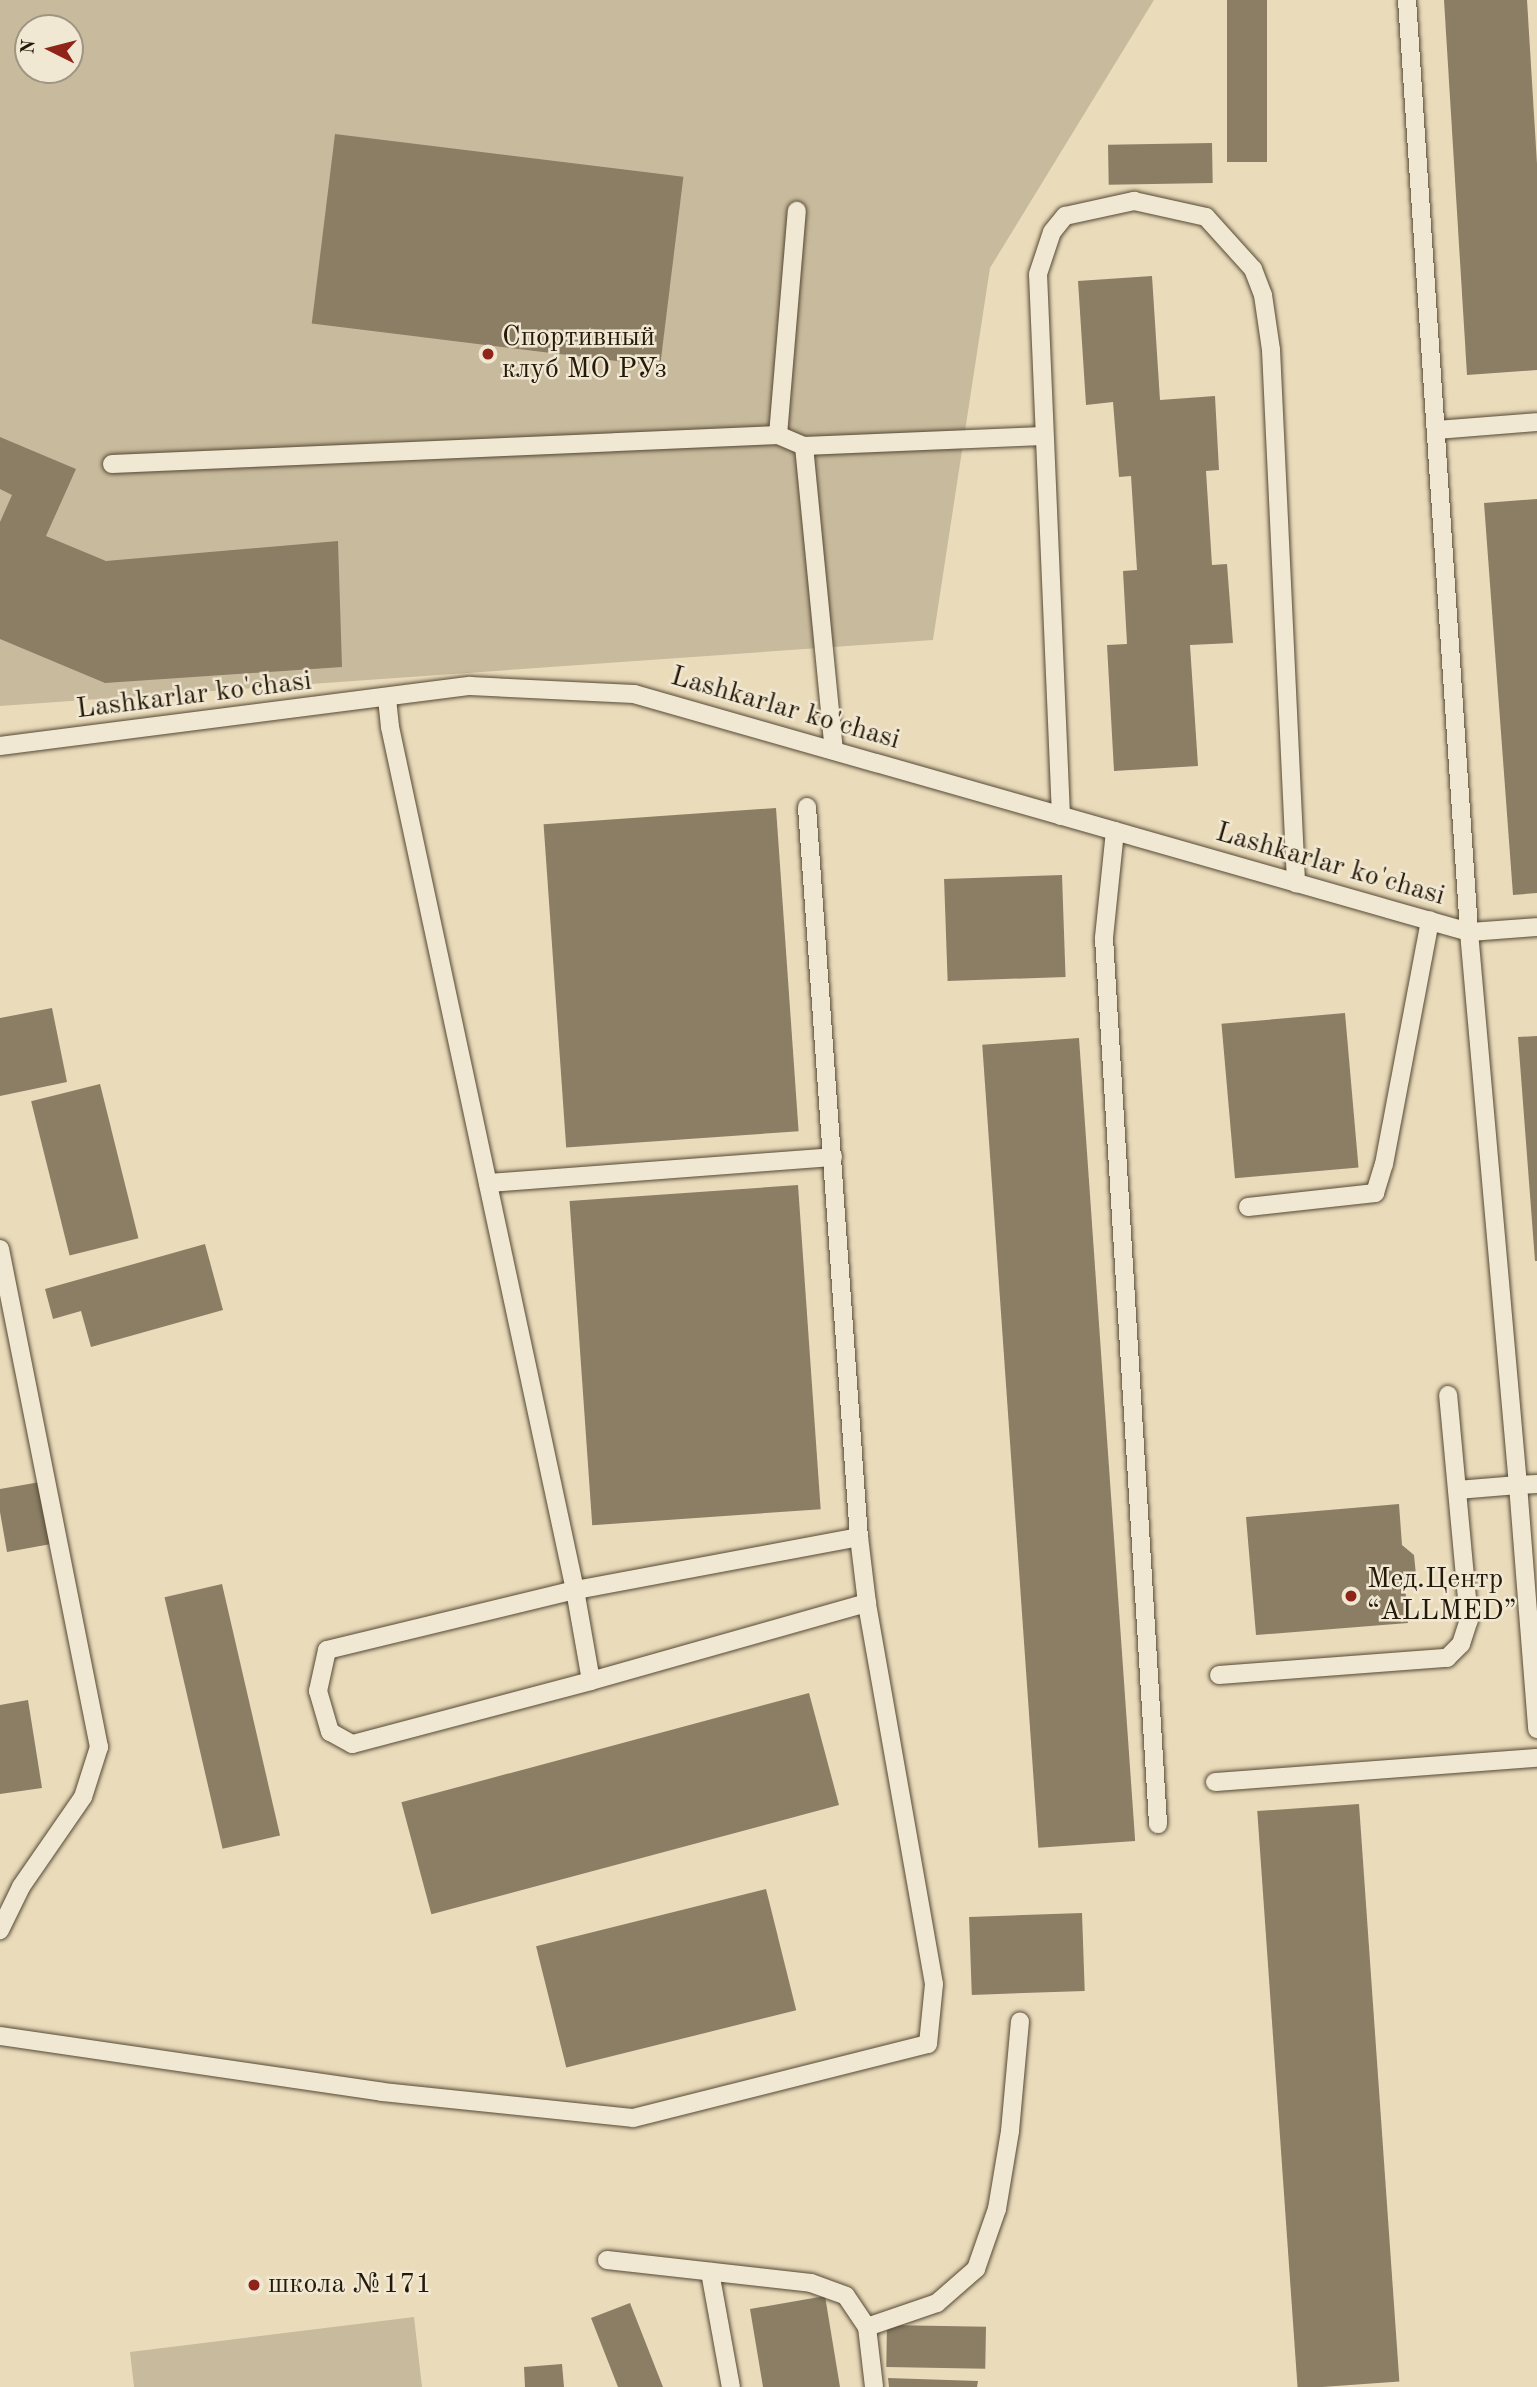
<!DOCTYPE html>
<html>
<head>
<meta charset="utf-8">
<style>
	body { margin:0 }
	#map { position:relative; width:1537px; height:2387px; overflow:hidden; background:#eadcbb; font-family:"Old Standard TT",serif }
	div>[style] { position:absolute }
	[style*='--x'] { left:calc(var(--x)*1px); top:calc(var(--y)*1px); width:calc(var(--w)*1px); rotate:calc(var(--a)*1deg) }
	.green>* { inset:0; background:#c8bb9d }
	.building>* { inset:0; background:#8b7e65; transform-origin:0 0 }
	.roads { filter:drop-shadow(0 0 2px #564935) drop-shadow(0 0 2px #564935) }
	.service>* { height:18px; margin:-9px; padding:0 9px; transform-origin:9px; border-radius:9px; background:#f1e8d3 }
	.dots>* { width:19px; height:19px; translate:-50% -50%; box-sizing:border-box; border:4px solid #f1e8d3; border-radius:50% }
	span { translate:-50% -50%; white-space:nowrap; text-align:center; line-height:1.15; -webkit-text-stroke:5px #f1e8d3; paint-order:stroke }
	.poi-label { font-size:28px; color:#241808 }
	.left { translate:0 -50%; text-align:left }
	.street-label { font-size:28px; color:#241808 }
	.north { position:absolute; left:14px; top:14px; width:70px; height:70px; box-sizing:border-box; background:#f1e8d3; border:2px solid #9f9582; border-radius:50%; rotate:276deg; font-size:19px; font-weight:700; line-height:28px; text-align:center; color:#241808 }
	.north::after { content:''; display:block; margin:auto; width:24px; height:32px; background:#8f2418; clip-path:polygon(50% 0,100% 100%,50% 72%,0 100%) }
</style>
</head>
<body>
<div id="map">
	<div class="green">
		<div style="clip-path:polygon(evenodd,0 0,1154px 0,990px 268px,933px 640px,0 706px,0 0,28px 28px,70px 28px,70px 70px,28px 70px,28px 28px)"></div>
		<div style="clip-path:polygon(414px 2317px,422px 2387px,134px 2387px,130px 2352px)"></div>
	</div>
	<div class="building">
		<div style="left:1227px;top:0;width:40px;height:162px"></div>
		<div style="clip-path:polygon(1444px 0,1527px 0,1537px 164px,1537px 370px,1467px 375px)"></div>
		<div style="left:335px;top:134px;width:351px;height:191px;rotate:7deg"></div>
		<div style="left:1212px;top:143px;width:40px;height:104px;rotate:89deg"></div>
		<div style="clip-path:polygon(1152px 276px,1160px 400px,1215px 396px,1219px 470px,1206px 471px,1212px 565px,1227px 564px,1233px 643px,1190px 645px,1198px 766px,1114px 771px,1107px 645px,1127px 644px,1123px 571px,1137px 570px,1131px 476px,1119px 477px,1113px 402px,1086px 405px,1078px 281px)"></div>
		<div style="clip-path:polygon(0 437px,76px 469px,46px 536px,106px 561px,338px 541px,342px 667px,105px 683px,0 639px,0 522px,12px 495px,0 489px)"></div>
		<div style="clip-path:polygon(1537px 499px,1537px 893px,1513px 895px,1484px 503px)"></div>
		<div style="left:776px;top:808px;width:324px;height:233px;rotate:86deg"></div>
		<div style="left:1062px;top:875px;width:102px;height:118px;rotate:88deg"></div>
		<div style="clip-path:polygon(52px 1008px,67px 1082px,0 1096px,0 1018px)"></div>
		<div style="left:1345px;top:1013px;width:155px;height:124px;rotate:85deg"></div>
		<div style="clip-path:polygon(1537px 1036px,1537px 1261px,1535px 1261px,1518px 1037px)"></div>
		<div style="left:1079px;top:1038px;width:805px;height:97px;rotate:86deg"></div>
		<div style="left:100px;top:1084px;width:159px;height:71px;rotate:76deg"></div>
		<div style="left:798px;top:1185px;width:325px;height:229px;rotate:86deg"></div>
		<div style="clip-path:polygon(205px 1244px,223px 1310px,91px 1347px,81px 1311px,53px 1319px,45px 1289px)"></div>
		<div style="clip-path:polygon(40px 1482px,51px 1544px,7px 1552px,0 1512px,0 1489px)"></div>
		<div style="clip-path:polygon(1399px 1504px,1402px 1545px,1414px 1555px,1416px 1575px,1405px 1584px,1408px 1623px,1256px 1635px,1246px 1517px)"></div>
		<div style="left:222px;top:1584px;width:258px;height:59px;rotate:77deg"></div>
		<div style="left:809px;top:1693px;width:116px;height:422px;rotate:75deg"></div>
		<div style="clip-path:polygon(28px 1700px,42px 1788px,0 1794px,0 1705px)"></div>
		<div style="left:1359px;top:1804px;width:579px;height:102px;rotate:86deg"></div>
		<div style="left:766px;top:1889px;width:125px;height:237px;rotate:76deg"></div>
		<div style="left:1082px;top:1913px;width:78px;height:113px;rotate:88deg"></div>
		<div style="clip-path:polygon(825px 2296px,840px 2387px,763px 2387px,750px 2309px)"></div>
		<div style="clip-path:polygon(630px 2303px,663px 2387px,618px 2387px,591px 2318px)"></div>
		<div style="left:887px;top:2325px;width:99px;height:42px;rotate:1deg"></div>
		<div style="clip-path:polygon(562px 2364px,564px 2387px,525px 2387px,524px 2367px)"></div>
		<div style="clip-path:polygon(888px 2378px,978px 2381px,977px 2387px,889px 2387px)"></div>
	</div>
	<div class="roads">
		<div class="service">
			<div style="--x:1407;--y:0;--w:934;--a:86.19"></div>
			<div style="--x:1469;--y:932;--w:555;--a:84.94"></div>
			<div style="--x:1518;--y:1485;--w:61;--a:175.3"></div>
			<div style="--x:1436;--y:430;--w:101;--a:-4.5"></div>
			<div style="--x:778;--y:435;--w:225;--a:-85.2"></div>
			<div style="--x:804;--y:446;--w:239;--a:-2.4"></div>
			<div style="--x:112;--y:464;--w:667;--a:-2.49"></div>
			<div style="--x:778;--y:435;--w:28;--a:23"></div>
			<div style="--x:804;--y:446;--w:306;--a:84.4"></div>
			<div style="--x:0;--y:746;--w:474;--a:-7.3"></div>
			<div style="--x:470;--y:686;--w:164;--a:2.8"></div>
			<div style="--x:634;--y:694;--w:868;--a:15.91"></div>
			<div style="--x:1469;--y:932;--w:68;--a:-4.2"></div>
			<div style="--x:807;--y:807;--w:732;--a:85.93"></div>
			<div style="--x:1061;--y:816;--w:542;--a:-92.43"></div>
			<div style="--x:1038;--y:274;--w:44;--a:-71.6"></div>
			<div style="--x:1052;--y:232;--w:21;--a:-51"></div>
			<div style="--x:1065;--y:216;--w:71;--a:-12.3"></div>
			<div style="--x:1134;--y:201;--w:74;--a:12.5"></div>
			<div style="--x:1206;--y:217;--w:70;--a:47.9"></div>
			<div style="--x:1253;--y:269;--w:28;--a:69"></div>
			<div style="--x:1263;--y:295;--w:56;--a:81.7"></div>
			<div style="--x:1271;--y:350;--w:534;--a:87.31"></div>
			<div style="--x:1115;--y:831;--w:108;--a:95.9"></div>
			<div style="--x:1104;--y:938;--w:888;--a:86.51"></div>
			<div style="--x:488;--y:1183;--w:346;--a:-4.3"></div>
			<div style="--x:1248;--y:1207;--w:128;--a:-6.3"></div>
			<div style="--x:1375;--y:1193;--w:30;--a:-73"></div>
			<div style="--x:1384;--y:1164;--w:248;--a:-79.3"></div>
			<div style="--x:0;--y:1249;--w:508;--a:78.76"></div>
			<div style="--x:99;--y:1747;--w:52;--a:107.7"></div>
			<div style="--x:83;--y:1797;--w:109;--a:124.6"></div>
			<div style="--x:21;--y:1887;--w:48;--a:116"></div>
			<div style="--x:1537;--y:1484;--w:19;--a:177"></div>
			<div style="--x:1518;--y:1485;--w:245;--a:85.5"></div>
			<div style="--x:1219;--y:1675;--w:229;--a:-4.3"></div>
			<div style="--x:1447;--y:1658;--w:20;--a:-45"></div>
			<div style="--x:1461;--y:1644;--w:25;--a:-72"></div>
			<div style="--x:1469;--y:1620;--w:226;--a:-95.3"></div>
			<div style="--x:591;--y:1681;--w:287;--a:-15.8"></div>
			<div style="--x:1215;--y:1782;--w:323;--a:-4.3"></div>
			<div style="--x:0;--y:2036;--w:386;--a:8.3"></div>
			<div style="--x:382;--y:2092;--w:252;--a:5.9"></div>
			<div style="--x:633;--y:2118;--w:304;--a:-14.1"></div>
			<div style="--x:928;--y:2044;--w:60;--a:-84.3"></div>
			<div style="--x:934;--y:1984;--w:387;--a:-100"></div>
			<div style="--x:867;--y:1603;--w:66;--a:-96.9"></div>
			<div style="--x:859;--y:1537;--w:289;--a:169.4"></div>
			<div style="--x:575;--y:1590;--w:92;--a:80"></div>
			<div style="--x:591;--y:1681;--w:247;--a:165.2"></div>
			<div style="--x:352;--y:1744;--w:25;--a:-151"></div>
			<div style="--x:330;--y:1732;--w:43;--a:-106.3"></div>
			<div style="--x:318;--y:1691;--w:42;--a:-77.6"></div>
			<div style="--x:327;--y:1650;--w:255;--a:-13.6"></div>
			<div style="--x:575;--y:1590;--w:883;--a:-102.1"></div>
			<div style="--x:390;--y:727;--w:29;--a:-96"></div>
			<div style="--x:607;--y:2260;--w:205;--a:6.4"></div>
			<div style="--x:811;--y:2283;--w:37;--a:20"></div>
			<div style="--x:846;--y:2296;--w:37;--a:56"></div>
			<div style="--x:867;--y:2327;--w:60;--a:83.3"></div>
			<div style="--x:710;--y:2272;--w:117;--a:79.7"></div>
			<div style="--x:867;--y:2327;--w:74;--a:-18.9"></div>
			<div style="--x:937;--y:2303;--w:52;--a:-41.1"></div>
			<div style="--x:976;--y:2269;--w:64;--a:-70.7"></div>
			<div style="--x:997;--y:2209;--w:79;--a:-80.5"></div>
			<div style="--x:1010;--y:2131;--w:110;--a:-84.8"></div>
		</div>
	</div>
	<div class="dots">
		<div style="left:488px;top:354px;background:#8f2418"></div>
		<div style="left:1351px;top:1596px;background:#8f2418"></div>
		<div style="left:254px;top:2285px;background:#8f2418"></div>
	</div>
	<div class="poi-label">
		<span class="left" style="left:502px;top:354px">Спортивный<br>клуб МО РУз</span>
		<span class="left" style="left:1367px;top:1596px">Мед.Центр<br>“ALLMED”</span>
		<span class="left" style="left:268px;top:2285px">школа №171</span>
	</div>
	<div class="street-label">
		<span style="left:194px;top:696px;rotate:-7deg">Lashkarlar ko'chasi</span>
		<span style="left:785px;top:709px;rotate:16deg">Lashkarlar ko'chasi</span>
		<span style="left:1330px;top:865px;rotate:16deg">Lashkarlar ko'chasi</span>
	</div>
	<div class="north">N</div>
</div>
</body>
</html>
